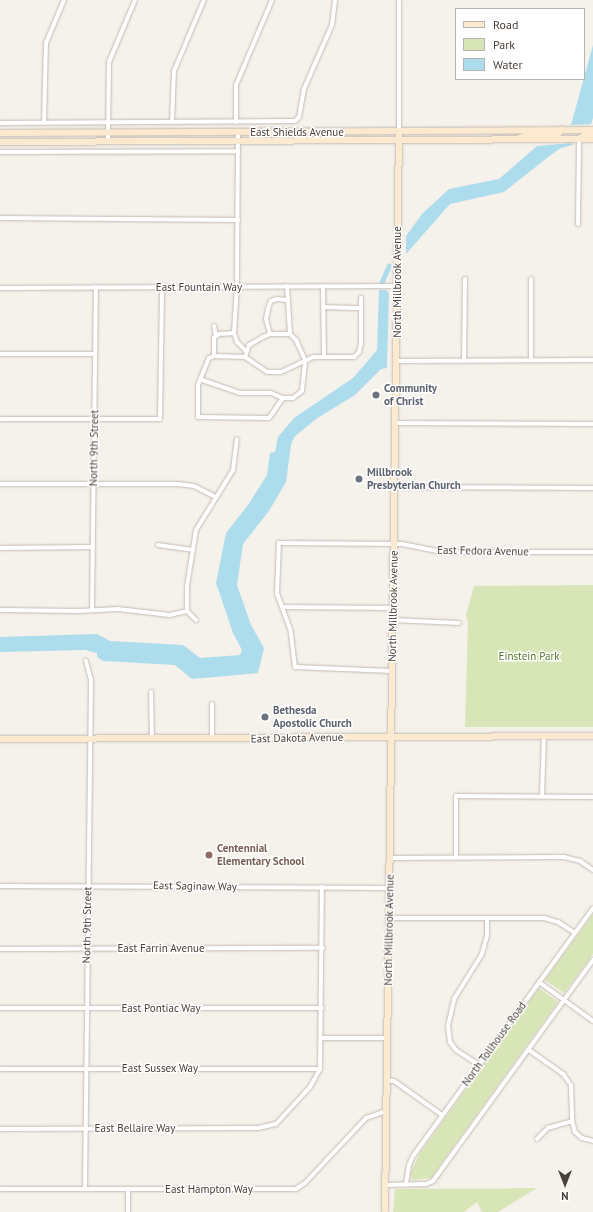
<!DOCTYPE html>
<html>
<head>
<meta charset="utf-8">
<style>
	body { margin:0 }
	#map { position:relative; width:593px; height:1212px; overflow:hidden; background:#f5f1eb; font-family:"PT Sans",sans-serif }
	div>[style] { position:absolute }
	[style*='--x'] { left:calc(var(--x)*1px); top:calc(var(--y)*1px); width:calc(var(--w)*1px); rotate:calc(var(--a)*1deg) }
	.green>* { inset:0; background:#d8e6b7 }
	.water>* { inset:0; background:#addced }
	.canal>* { height:5px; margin:-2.5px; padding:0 2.5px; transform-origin:2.5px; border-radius:2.5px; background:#addced }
	.roads { filter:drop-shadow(0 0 1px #c3bab1) drop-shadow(0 0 1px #c3bab1) }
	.street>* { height:4px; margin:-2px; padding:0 2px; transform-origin:2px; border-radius:2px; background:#fff }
	.secondary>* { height:5.5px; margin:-2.75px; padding:0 2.75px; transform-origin:2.75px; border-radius:2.75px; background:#fbeacf }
	.dots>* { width:11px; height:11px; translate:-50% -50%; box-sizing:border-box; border:2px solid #fff; border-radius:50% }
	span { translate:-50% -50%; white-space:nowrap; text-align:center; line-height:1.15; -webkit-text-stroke:3px #fff; paint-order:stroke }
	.street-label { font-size:11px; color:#494039 }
	.worship-label { font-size:11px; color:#5b616d; font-weight:700 }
	.left { translate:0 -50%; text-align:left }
	.park-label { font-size:11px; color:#56782f }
	.education-label { font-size:11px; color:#785e54; font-weight:700 }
	.legend { position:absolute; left:455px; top:8px; width:130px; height:72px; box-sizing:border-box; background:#fff; border:1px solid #b6b3b0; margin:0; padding:5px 7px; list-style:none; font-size:12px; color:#494039 }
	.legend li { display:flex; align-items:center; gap:8px; height:20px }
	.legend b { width:20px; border:1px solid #b6b3b0 }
	.north { position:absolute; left:545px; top:1164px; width:40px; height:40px; -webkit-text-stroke:3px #fff; paint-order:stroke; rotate:180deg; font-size:11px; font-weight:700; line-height:16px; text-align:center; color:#494039 }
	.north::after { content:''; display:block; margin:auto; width:14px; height:18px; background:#494039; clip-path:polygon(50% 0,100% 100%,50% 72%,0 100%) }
</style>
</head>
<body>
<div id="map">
	<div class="green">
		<div style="clip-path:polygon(593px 585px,593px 727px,465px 727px,468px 623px,466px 615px,474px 586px)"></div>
		<div style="clip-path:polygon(593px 914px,593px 954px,564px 993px,545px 980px)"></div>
		<div style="clip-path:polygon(539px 988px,558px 1002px,431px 1178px,412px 1180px,410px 1174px,420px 1153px)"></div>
		<div style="clip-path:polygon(537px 1188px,498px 1212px,482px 1212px,477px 1202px,464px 1212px,393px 1212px,395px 1189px)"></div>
	</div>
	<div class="water">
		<div style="clip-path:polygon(593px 45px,593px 118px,591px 124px,571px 125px)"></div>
		<div style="clip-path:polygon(572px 143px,573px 145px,561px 148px,552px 154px,504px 192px,450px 204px,406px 254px,406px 236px,422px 214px,449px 189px,499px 179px,537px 146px)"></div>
		<div style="clip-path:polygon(379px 290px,386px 290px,389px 293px,387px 368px,381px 369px,355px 395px,316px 419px,294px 437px,291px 445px,286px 482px,269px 511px,243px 544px,237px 585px,251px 625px,264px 648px,258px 673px,192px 679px,175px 665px,103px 661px,97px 657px,97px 653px,85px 650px,0 652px,0 637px,97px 634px,110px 641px,183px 645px,200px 658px,240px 655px,242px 650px,233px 633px,216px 583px,226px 533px,248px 505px,267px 475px,270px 453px,275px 452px,278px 437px,283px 431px,294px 418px,353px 378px,377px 350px)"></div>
	</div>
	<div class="canal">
		<div style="--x:382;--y:281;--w:17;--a:-66"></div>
	</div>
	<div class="roads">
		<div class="street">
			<div style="--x:399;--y:0;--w:131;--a:90"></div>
			<div style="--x:172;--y:122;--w:51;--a:-87.8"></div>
			<div style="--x:174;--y:71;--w:77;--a:-67.1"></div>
			<div style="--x:236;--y:122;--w:37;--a:-90"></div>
			<div style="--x:236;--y:85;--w:92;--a:-67"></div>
			<div style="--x:0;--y:123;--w:295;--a:-0.4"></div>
			<div style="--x:295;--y:121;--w:6;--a:-45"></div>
			<div style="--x:299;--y:117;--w:28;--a:-80"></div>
			<div style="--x:304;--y:89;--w:70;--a:-66.4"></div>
			<div style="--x:332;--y:25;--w:25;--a:-83"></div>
			<div style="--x:44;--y:123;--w:80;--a:-88.6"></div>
			<div style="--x:46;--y:43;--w:47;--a:-67.3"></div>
			<div style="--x:238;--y:132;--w:154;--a:90.4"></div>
			<div style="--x:237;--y:286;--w:47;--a:93.7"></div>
			<div style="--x:234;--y:333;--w:9;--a:72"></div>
			<div style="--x:237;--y:342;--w:13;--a:45"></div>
			<div style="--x:108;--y:141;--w:79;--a:-89.3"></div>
			<div style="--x:109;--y:62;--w:67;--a:-67.2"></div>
			<div style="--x:0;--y:152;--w:238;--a:-0.2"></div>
			<div style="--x:0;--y:218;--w:238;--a:0.5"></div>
			<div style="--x:578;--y:224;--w:85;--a:-89.3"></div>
			<div style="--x:531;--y:279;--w:81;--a:90"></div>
			<div style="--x:287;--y:286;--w:48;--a:86.4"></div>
			<div style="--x:323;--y:286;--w:71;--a:89.2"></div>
			<div style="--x:0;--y:288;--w:397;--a:-0.3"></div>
			<div style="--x:323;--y:307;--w:38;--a:2"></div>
			<div style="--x:214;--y:326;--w:10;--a:79"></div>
			<div style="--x:270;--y:334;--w:16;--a:-105"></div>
			<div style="--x:266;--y:319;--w:14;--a:-78"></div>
			<div style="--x:269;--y:305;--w:4;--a:-63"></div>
			<div style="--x:271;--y:301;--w:6;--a:-18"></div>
			<div style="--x:277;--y:299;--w:10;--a:6"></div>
			<div style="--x:0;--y:354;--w:95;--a:0"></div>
			<div style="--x:214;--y:356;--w:18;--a:-90"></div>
			<div style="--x:214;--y:338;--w:6;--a:-39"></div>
			<div style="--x:219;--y:334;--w:15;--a:-4"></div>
			<div style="--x:396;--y:361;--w:197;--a:-0.3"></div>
			<div style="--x:464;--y:361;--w:82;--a:-89.3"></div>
			<div style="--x:202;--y:380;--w:39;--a:19"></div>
			<div style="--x:239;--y:393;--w:32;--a:0"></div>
			<div style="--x:271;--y:393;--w:13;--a:23"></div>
			<div style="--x:283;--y:398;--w:10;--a:0"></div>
			<div style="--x:293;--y:398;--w:11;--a:-38"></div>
			<div style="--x:302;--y:391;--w:31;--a:-84"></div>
			<div style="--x:305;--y:360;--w:22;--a:-114"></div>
			<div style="--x:296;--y:340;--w:8;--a:-135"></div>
			<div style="--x:290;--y:334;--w:20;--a:180"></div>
			<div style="--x:270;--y:334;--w:8;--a:157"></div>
			<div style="--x:263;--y:337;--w:16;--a:150"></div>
			<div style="--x:249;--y:345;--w:13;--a:108"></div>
			<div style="--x:283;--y:398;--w:24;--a:125"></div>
			<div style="--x:269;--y:418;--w:71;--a:-179.2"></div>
			<div style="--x:198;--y:417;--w:32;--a:-90"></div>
			<div style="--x:198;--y:385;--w:29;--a:-68"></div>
			<div style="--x:209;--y:358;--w:5;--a:-22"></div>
			<div style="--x:214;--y:356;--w:31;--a:2"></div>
			<div style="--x:245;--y:357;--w:27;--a:34"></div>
			<div style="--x:267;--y:372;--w:14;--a:0"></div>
			<div style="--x:281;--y:372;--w:35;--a:-25"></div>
			<div style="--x:313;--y:357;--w:41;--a:0"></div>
			<div style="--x:354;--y:357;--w:7;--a:-45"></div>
			<div style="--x:359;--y:352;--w:9;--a:-77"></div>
			<div style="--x:361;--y:343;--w:45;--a:-90"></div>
			<div style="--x:0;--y:419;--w:160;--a:0"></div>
			<div style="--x:160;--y:419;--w:132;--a:-89.1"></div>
			<div style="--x:395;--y:423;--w:198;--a:0.3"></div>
			<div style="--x:0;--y:484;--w:178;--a:0"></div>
			<div style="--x:178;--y:484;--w:16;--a:7"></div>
			<div style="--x:194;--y:486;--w:25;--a:27"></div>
			<div style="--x:394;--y:487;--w:199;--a:0.3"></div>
			<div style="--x:158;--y:545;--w:35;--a:8"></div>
			<div style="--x:0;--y:548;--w:93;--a:-0.6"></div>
			<div style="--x:283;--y:607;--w:110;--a:0.5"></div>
			<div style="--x:92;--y:609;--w:322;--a:-89.3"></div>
			<div style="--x:0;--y:610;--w:79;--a:0.7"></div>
			<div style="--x:79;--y:611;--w:39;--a:-3"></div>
			<div style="--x:118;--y:609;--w:52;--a:6.6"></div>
			<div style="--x:170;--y:615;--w:17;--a:-13"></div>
			<div style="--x:187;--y:611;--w:25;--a:-90"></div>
			<div style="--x:187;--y:586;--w:57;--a:-80.9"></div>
			<div style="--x:196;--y:530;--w:70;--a:-58.3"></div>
			<div style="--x:233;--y:470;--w:31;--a:-83"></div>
			<div style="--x:187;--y:611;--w:13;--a:45"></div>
			<div style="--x:393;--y:620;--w:66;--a:2.6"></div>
			<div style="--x:392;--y:671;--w:97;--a:-177.6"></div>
			<div style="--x:295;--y:667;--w:38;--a:-97"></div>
			<div style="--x:290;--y:629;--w:37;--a:-110"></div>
			<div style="--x:277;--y:594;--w:51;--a:-87.8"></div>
			<div style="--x:279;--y:543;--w:123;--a:0.5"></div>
			<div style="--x:402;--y:544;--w:41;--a:11.3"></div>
			<div style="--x:442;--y:552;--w:151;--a:0"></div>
			<div style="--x:151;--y:692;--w:46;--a:88.8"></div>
			<div style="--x:212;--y:739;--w:35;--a:-90"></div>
			<div style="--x:542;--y:796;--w:59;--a:-88.1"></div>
			<div style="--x:456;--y:857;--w:61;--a:-90"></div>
			<div style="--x:456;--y:796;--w:137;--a:0.4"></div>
			<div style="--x:390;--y:858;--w:174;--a:-0.3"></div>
			<div style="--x:564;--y:857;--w:16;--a:14"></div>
			<div style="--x:580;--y:861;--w:16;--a:35"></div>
			<div style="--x:0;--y:886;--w:390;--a:0.3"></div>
			<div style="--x:389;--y:918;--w:155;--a:0"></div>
			<div style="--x:544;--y:918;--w:15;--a:16"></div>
			<div style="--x:558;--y:922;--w:20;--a:33"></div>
			<div style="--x:0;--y:949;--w:323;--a:-0.2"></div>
			<div style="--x:539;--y:982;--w:67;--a:35.8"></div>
			<div style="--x:0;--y:1008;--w:322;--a:0"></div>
			<div style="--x:322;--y:1038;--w:65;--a:0"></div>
			<div style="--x:529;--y:1050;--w:42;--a:35.2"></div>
			<div style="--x:563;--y:1074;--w:14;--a:54"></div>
			<div style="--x:571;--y:1085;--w:36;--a:88"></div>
			<div style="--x:572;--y:1121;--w:11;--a:75"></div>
			<div style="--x:575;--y:1132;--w:9;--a:41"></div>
			<div style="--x:582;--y:1138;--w:11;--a:15"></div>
			<div style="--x:479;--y:1065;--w:27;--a:-147"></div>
			<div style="--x:456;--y:1050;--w:10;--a:-127"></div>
			<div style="--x:450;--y:1042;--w:16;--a:-97"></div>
			<div style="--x:448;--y:1026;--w:28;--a:-77"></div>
			<div style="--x:454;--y:999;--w:53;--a:-58.1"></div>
			<div style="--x:482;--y:954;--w:20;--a:-75"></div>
			<div style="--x:487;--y:935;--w:17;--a:-90"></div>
			<div style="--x:0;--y:1069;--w:320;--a:0"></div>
			<div style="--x:387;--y:1080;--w:7;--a:8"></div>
			<div style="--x:394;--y:1081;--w:59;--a:35.3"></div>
			<div style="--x:0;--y:1129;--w:258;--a:-0.2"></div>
			<div style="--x:258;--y:1128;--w:18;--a:-13"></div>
			<div style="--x:276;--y:1124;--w:50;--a:-47.4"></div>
			<div style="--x:310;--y:1087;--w:21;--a:-61"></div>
			<div style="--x:320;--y:1069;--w:182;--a:-89.4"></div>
			<div style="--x:537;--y:1139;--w:16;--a:-45"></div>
			<div style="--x:548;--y:1128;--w:25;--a:-16"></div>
			<div style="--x:406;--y:1184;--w:19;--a:-81"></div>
			<div style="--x:409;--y:1165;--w:10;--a:-66"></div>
			<div style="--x:413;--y:1156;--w:306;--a:-54"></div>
			<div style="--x:386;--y:1185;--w:40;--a:-1.4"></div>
			<div style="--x:426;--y:1184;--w:8;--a:-23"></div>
			<div style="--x:433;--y:1181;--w:273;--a:-54.1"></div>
			<div style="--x:85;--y:1188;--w:508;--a:-89.32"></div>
			<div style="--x:91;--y:680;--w:20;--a:-105"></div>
			<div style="--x:0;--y:1189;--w:296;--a:0"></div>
			<div style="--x:296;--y:1189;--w:11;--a:-34"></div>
			<div style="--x:305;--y:1183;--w:89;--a:-46.8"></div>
			<div style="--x:366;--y:1118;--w:21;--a:-19"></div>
			<div style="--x:128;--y:1212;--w:23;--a:-90"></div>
		</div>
		<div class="secondary">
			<div style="--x:0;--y:133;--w:593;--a:-0.29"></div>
			<div style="--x:519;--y:138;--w:9;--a:-21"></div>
			<div style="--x:527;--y:135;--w:31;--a:-2"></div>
			<div style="--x:558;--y:134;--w:6;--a:-45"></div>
			<div style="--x:579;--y:139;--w:9;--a:-36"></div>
			<div style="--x:586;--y:134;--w:7;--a:0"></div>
			<div style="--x:0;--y:142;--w:593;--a:-0.29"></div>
			<div style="--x:0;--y:739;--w:593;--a:-0.29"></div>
			<div style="--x:385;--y:1212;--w:1081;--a:-89.26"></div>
		</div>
	</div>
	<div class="dots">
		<div style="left:376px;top:395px;background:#6b7280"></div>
		<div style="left:359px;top:479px;background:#6b7280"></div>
		<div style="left:265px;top:717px;background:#6b7280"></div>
		<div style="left:209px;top:855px;background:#8d6e63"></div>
	</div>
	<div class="street-label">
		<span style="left:297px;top:132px">East Shields Avenue</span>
		<span style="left:397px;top:282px;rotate:-90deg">North Millbrook Avenue</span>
		<span style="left:199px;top:287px">East Fountain Way</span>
		<span style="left:94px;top:448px;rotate:-89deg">North 9th Street</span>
		<span style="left:483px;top:551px;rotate:1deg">East Fedora Avenue</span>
		<span style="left:393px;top:606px;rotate:-89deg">North Millbrook Avenue</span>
		<span style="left:297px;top:738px;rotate:-1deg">East Dakota Avenue</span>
		<span style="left:195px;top:886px;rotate:1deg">East Saginaw Way</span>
		<span style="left:87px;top:925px;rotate:-89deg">North 9th Street</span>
		<span style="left:389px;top:930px;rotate:-89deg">North Millbrook Avenue</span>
		<span style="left:161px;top:948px">East Farrin Avenue</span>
		<span style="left:161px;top:1008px">East Pontiac Way</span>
		<span style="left:494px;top:1044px;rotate:-54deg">North Tollhouse Road</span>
		<span style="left:160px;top:1068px">East Sussex Way</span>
		<span style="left:135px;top:1128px">East Bellaire Way</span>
		<span style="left:209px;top:1189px">East Hampton Way</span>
	</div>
	<div class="worship-label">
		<span class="left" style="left:384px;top:395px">Community<br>of Christ</span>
		<span class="left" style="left:367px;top:479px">Millbrook<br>Presbyterian Church</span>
		<span class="left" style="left:273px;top:717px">Bethesda<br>Apostolic Church</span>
	</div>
	<div class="park-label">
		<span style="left:529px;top:656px">Einstein Park</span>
	</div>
	<div class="education-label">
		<span class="left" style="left:217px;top:855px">Centennial<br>Elementary School</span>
	</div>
	<ul class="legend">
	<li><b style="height:5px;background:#fbeacf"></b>Road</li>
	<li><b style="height:11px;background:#d8e6b7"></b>Park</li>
	<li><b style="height:11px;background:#addced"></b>Water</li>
	</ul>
	<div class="north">N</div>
</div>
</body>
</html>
